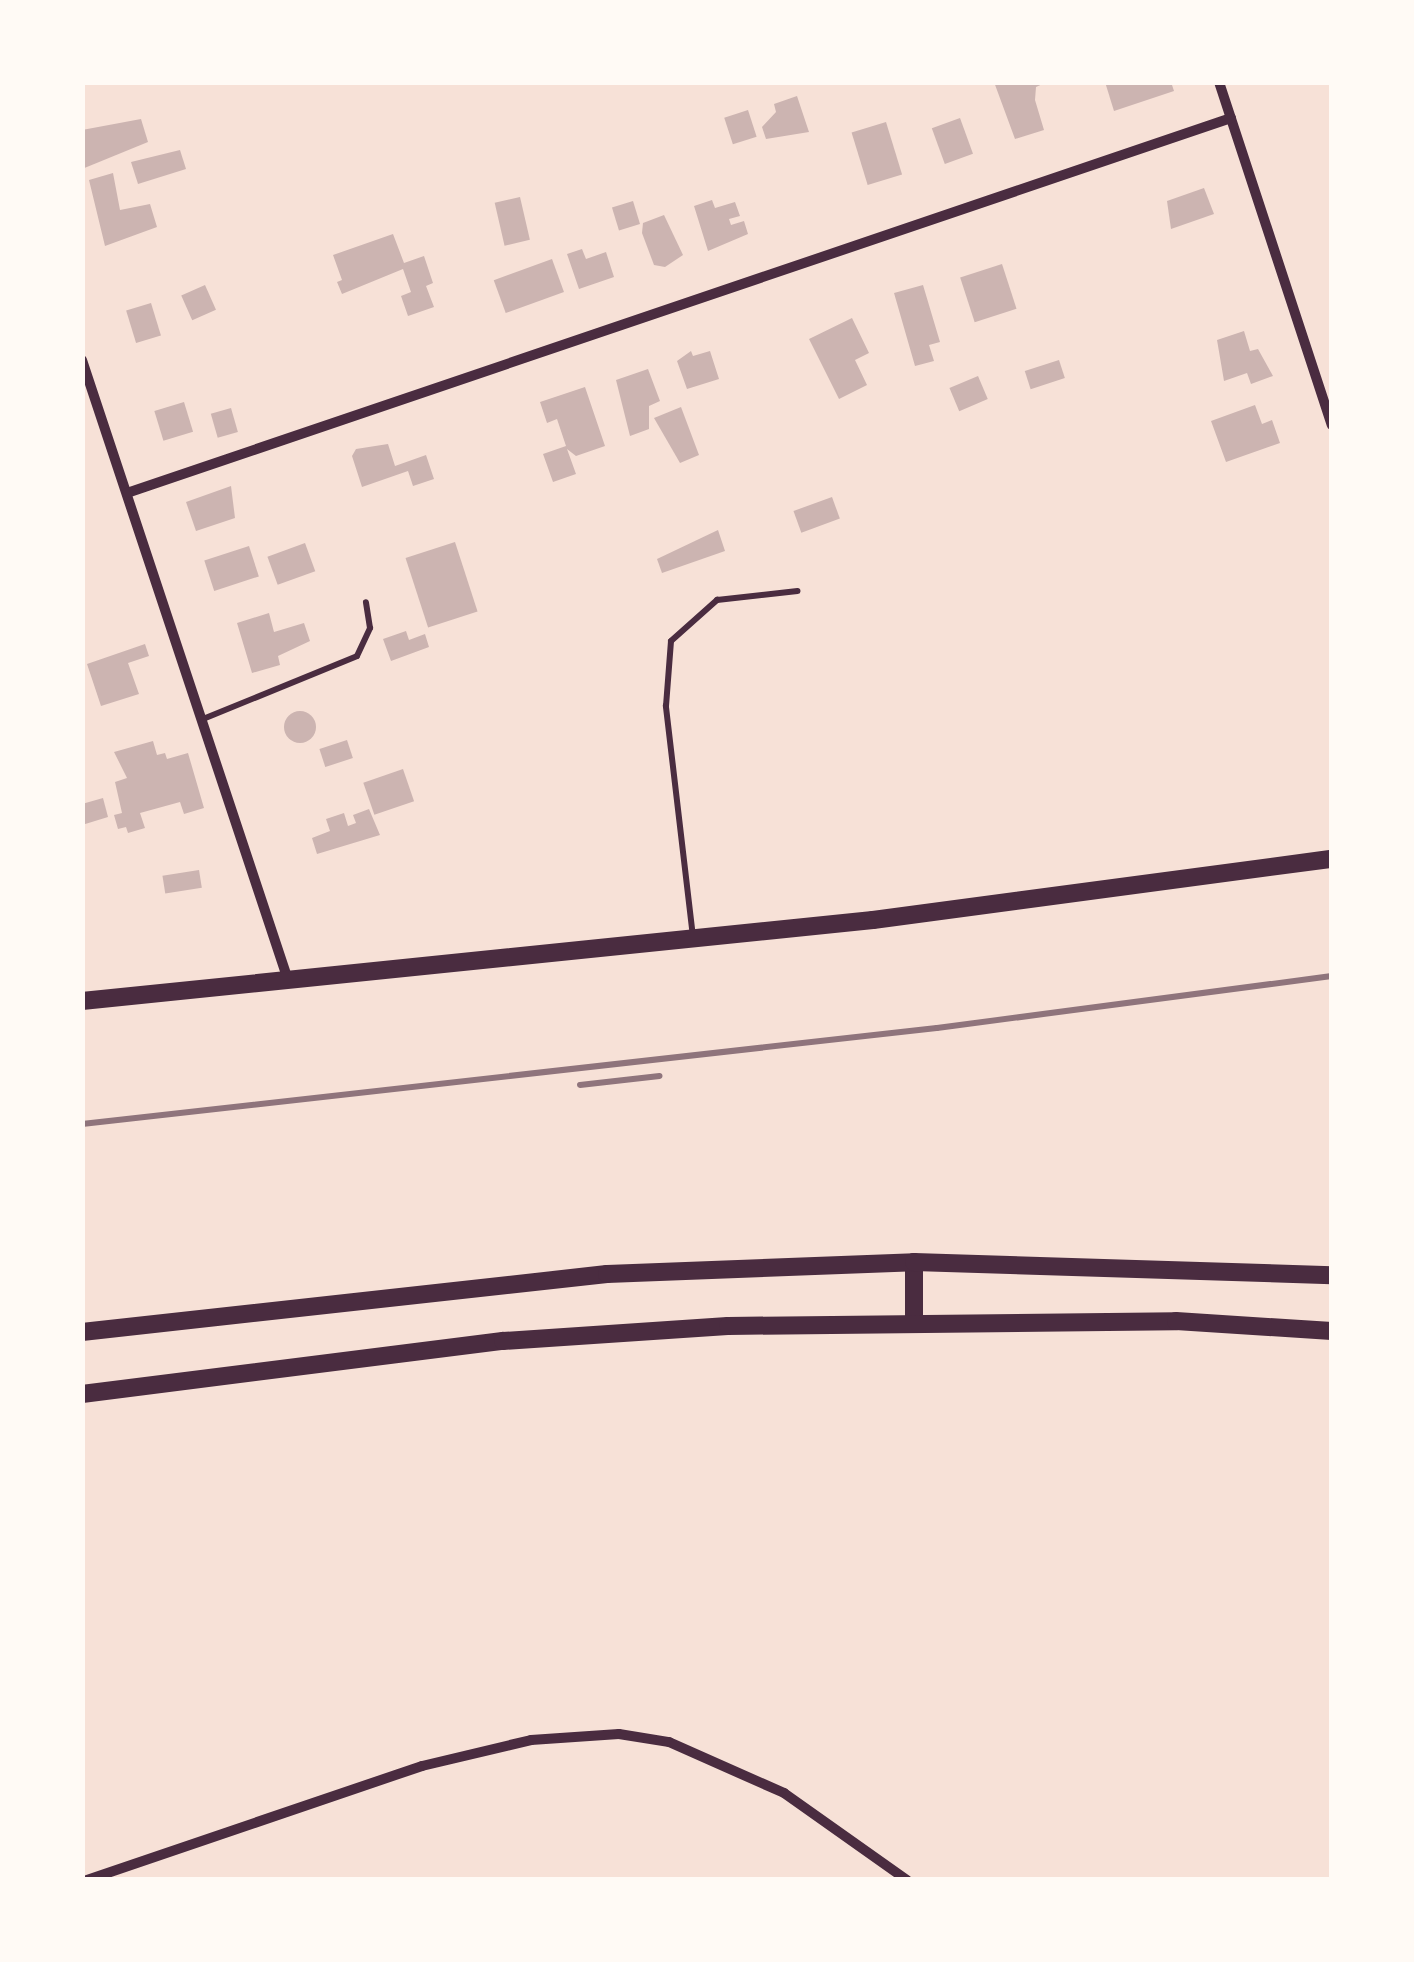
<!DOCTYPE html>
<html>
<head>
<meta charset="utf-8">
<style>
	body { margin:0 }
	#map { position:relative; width:1414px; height:1962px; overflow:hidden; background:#f7e1d7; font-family:"PT Sans Narrow",sans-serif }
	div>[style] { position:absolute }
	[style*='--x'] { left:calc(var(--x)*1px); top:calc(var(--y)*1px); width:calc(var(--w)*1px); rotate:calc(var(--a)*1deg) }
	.building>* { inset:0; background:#ccb4b1; transform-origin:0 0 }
	.round { border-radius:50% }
	.service>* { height:6px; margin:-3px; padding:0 3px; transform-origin:3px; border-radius:3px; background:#4a2c40 }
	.minor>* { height:10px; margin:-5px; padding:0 5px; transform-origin:5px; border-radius:5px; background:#4a2c40 }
	.primary>* { height:18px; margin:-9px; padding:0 9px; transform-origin:9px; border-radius:9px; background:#4a2c40 }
	.rail>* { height:6px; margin:-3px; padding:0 3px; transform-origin:3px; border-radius:3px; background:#8f747c }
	span { translate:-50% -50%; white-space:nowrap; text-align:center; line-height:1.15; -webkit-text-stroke:8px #fffaf5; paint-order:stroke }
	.frame { position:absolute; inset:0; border:85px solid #fffaf5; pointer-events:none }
</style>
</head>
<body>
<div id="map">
	<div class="building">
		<div style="clip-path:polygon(994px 82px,1047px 82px,1036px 87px,1035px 100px,1044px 130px,1015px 139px)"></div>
		<div style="clip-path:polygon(1105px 82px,1171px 82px,1174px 91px,1114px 111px)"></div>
		<div style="clip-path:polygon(797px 96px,809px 132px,766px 139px,762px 127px,776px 112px,774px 104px)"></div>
		<div style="left:748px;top:110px;width:28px;height:25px;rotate:72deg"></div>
		<div style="left:960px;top:118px;width:38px;height:30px;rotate:70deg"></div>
		<div style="clip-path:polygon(141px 119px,148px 142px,82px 169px,82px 130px)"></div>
		<div style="left:886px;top:122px;width:55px;height:36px;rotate:73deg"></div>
		<div style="clip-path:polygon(180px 150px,186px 169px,138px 184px,131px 162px)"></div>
		<div style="clip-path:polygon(113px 173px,120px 210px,150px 204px,157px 227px,105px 246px,89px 180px)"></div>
		<div style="clip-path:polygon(1204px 188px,1214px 214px,1171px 229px,1167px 201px)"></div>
		<div style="left:520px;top:197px;width:44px;height:26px;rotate:77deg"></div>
		<div style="clip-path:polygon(712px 200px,715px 208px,735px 202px,740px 216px,729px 219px,731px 225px,744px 221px,748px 234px,708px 251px,694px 206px)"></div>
		<div style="left:633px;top:201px;width:24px;height:22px;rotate:73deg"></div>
		<div style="clip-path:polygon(664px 215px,683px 255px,665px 267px,654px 265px,642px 233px,643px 223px)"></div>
		<div style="clip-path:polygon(393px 234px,404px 263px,424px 256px,433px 283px,426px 286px,434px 307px,408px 316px,401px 296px,411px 292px,403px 269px,342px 294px,337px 282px,342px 280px,333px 255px)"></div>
		<div style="clip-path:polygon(582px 249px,586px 259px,606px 252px,614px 277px,579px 289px,567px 254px)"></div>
		<div style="left:552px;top:259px;width:35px;height:62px;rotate:70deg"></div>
		<div style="left:1002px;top:264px;width:47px;height:44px;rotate:72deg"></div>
		<div style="left:205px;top:285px;width:27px;height:26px;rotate:66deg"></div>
		<div style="clip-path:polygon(923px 285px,940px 342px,929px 345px,934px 361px,915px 366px,894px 293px)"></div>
		<div style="left:151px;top:303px;width:34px;height:26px;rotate:73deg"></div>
		<div style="clip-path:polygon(852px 318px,869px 353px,855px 360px,867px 385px,839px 399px,809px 339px)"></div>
		<div style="clip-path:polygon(1244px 331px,1250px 351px,1258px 349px,1273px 376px,1251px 384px,1247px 373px,1224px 381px,1217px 340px)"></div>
		<div style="clip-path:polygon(691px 351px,693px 356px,710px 351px,719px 379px,687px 389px,677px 361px)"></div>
		<div style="left:1059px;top:360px;width:19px;height:36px;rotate:72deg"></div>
		<div style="clip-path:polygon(648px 369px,660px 401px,649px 406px,649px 429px,630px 436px,616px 380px)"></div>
		<div style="left:978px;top:376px;width:25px;height:31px;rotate:67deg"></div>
		<div style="clip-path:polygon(585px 387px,605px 446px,576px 456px,567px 449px,576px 474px,553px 482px,543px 454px,566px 446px,557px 419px,547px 423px,540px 402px)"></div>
		<div style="left:184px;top:402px;width:31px;height:31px;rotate:73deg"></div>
		<div style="clip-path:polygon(1255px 405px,1262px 424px,1272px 420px,1280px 443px,1226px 462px,1211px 421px)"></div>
		<div style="clip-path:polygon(681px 407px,699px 455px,680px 463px,654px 418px)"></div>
		<div style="left:231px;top:408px;width:25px;height:21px;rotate:74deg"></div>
		<div style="clip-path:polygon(388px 444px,395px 466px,426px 455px,434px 479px,413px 486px,408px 471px,362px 487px,352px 456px,356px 449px)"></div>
		<div style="clip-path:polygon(231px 486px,235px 518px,196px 531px,186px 502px)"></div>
		<div style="left:832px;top:497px;width:23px;height:41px;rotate:70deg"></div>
		<div style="clip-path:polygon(718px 530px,725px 551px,662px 573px,657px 559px)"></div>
		<div style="left:455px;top:542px;width:73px;height:52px;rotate:72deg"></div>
		<div style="left:305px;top:543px;width:30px;height:40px;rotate:70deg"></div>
		<div style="left:249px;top:546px;width:32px;height:47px;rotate:72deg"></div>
		<div style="clip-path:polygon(269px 613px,274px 632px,304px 623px,310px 641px,278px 656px,280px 665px,252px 673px,237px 623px)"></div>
		<div style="clip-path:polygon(406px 631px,409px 640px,425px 634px,429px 647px,391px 661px,383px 639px)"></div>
		<div style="clip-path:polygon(145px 644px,149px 656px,128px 663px,139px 694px,101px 706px,87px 664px)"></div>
		<div class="round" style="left:284px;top:711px;width:32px;height:32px"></div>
		<div style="left:347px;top:740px;width:19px;height:29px;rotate:72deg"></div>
		<div style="clip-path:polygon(153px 741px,157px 755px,165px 753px,167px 759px,188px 753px,204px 808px,184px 814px,180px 802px,140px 813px,145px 828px,128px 833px,126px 827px,118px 829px,114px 815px,122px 813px,115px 782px,127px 778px,114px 752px)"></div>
		<div style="left:403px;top:769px;width:34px;height:42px;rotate:71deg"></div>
		<div style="clip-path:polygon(103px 798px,108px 817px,82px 825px,82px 804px)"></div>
		<div style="clip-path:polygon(369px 809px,380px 835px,317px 854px,312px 838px,330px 831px,326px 819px,344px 813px,348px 826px,356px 823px,353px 815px)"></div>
		<div style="left:199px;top:870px;width:18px;height:37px;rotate:81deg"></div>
	</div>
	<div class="service">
		<div style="--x:203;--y:719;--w:166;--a:-22.2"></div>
		<div style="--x:357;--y:656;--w:31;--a:-65"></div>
		<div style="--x:370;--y:628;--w:26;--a:-99"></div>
		<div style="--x:693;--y:937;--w:233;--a:-96.7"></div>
		<div style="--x:666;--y:706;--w:65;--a:-85.6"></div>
		<div style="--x:671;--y:641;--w:62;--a:-41.7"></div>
		<div style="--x:717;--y:600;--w:81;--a:-6.4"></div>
	</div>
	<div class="minor">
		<div style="--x:1219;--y:82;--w:361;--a:71.8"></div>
		<div style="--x:82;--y:360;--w:653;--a:71.62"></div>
		<div style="--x:127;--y:493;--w:1166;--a:-18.76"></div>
		<div style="--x:87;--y:1880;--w:354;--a:-18.8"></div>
		<div style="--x:422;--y:1766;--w:112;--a:-13.4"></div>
		<div style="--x:531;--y:1740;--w:88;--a:-3.9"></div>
		<div style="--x:619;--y:1734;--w:51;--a:9.1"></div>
		<div style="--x:669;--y:1742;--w:126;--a:23.9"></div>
		<div style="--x:784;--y:1793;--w:151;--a:35.3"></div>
	</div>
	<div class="primary">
		<div style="--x:82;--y:1001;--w:795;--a:-5.85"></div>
		<div style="--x:873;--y:920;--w:463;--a:-7.6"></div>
		<div style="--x:914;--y:1323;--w:61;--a:-90"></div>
		<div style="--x:82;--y:1332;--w:528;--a:-6.3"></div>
		<div style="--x:607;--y:1274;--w:307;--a:-2.2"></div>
		<div style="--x:914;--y:1262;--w:418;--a:1.8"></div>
		<div style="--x:82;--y:1394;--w:424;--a:-7.2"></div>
		<div style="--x:503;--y:1341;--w:225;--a:-3.8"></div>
		<div style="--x:728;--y:1326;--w:448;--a:-0.6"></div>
		<div style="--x:1176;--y:1321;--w:156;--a:3.7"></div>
	</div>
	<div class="rail">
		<div style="--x:580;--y:1085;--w:80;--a:-6.5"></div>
		<div style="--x:82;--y:1124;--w:860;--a:-6.41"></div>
		<div style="--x:937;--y:1028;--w:398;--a:-7.5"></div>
	</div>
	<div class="frame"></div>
</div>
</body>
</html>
